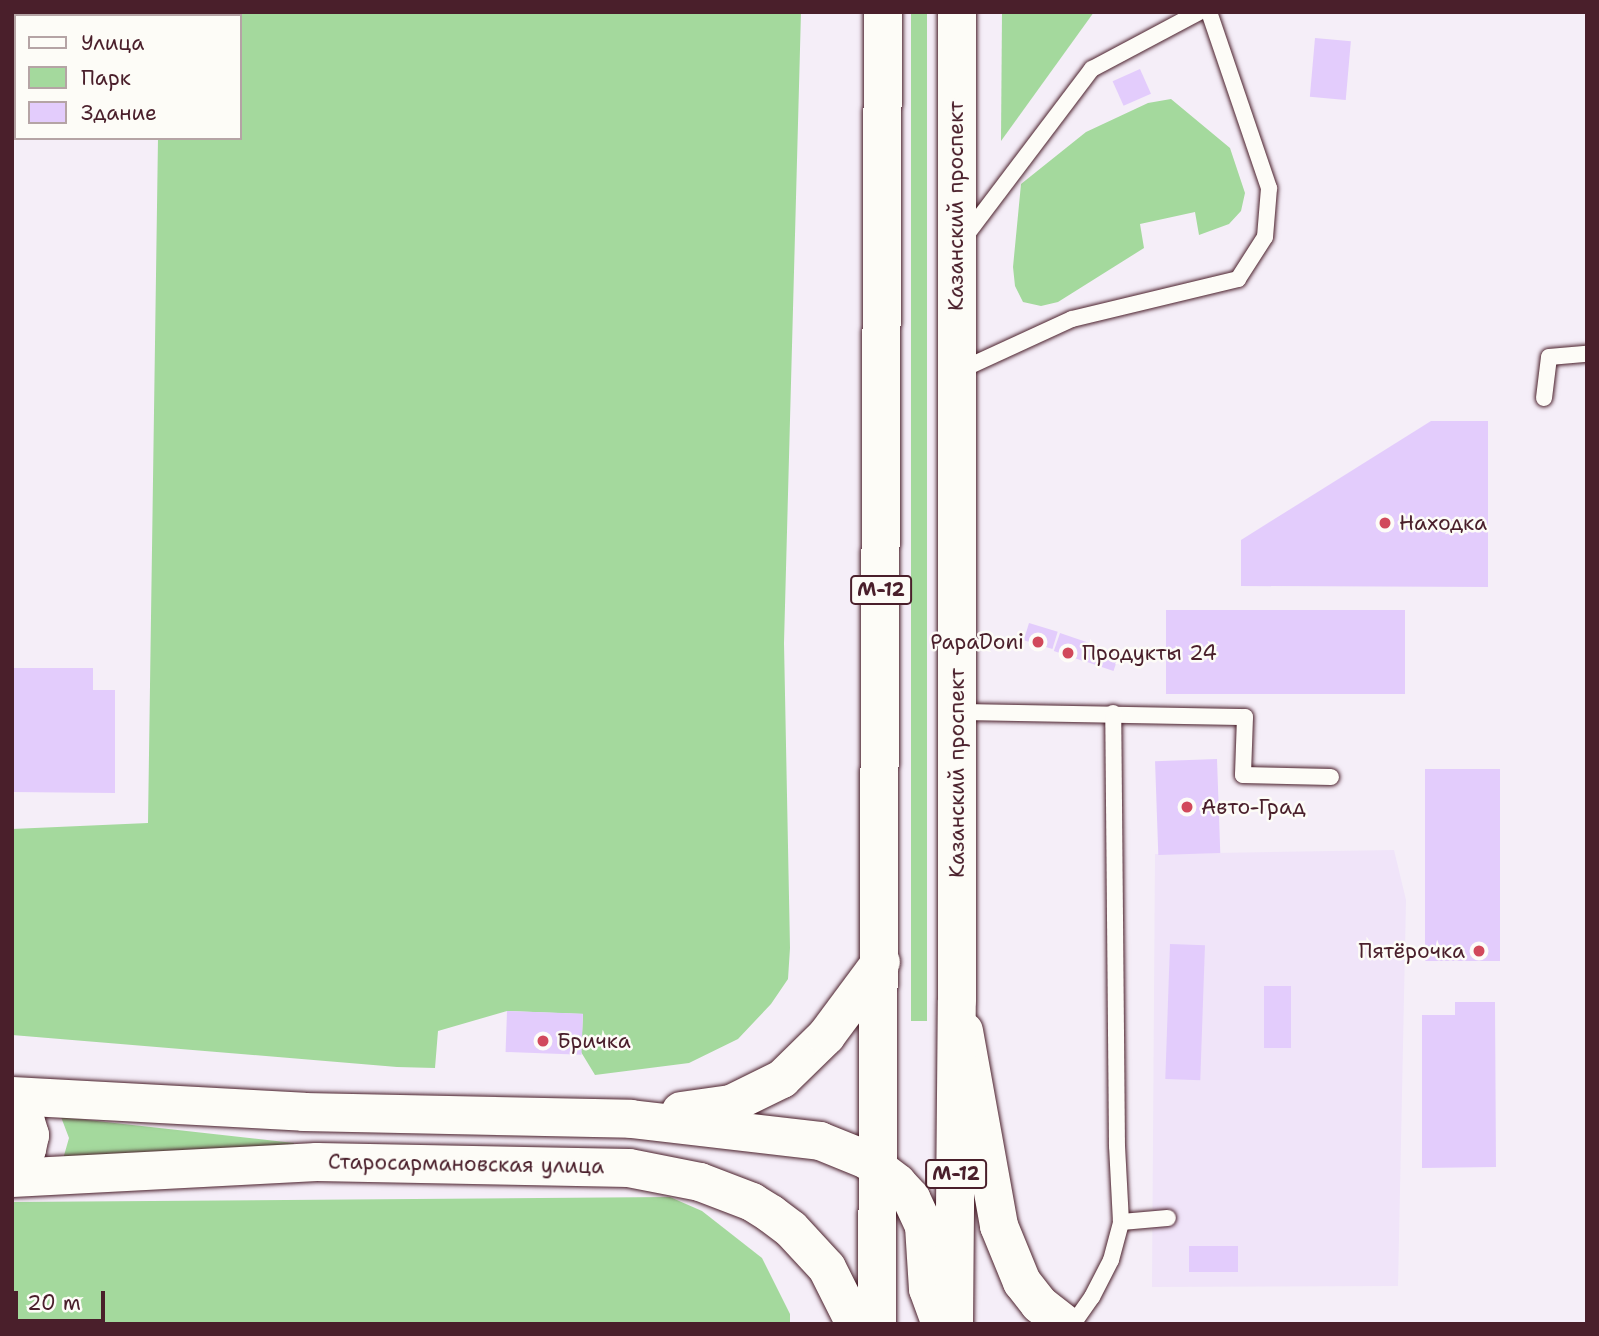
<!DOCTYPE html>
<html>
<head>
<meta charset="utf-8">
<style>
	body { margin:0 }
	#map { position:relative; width:1599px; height:1336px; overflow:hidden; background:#f5eef8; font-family:"Shantell Sans",sans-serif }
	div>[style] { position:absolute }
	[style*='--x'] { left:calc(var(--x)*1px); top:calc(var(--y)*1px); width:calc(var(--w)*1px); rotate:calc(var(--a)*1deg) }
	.built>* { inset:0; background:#f0e4f9 }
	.green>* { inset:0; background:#a4d99d; transform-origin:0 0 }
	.building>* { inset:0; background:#e3ccfc; transform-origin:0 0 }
	.roads { filter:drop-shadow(0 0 2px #4a1f2b) drop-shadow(0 0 2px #4a1f2b) }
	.service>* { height:16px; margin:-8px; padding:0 8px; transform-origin:8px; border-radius:8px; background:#fdfcf7 }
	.secondary>* { height:38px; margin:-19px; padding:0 19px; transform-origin:19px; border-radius:19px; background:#fdfcf7 }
	.primary>* { height:38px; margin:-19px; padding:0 19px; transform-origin:19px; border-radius:19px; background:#fdfcf7 }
	.dots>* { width:19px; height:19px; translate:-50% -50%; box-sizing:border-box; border:4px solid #fdfcf7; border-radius:50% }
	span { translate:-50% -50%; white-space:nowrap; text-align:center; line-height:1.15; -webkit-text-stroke:5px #fdfcf7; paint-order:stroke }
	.shield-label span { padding:2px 5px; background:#fdfcf7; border:2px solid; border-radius:5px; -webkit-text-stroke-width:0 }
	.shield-label { font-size:19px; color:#4a1f2b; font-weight:700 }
	.street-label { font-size:21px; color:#4a1f2b }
	.poi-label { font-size:21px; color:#4a1f2b }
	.left { translate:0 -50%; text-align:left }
	.right { translate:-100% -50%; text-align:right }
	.frame { position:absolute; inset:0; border:14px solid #4a1f2b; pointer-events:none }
	.legend { position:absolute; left:14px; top:14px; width:228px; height:126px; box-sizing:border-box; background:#fdfcf7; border:2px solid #b5a4a5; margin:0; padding:9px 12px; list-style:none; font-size:21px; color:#4a1f2b }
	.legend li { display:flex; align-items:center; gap:14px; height:35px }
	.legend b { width:35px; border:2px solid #b5a4a5 }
	.scale { position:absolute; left:14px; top:1291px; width:91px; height:32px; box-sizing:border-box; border:4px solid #4a1f2b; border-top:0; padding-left:9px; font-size:21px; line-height:24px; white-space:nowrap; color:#4a1f2b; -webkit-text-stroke:5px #fdfcf7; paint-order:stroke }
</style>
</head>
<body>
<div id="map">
	<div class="built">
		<div style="clip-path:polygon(1394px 850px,1406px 900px,1398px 1286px,1152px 1287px,1155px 854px)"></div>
	</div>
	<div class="green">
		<div style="clip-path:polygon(160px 12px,801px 12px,784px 643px,790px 948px,788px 979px,771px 1004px,738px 1039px,689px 1063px,595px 1075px,581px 1052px,583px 1014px,507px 1011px,438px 1031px,435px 1068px,397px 1067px,12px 1035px,12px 829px,148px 823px,158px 138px,240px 138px,240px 16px,160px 16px)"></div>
		<div style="left:911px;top:12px;width:16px;height:1009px"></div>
		<div style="clip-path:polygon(1002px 12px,1094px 12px,1001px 141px)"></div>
		<div style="clip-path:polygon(1171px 99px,1230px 148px,1245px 193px,1241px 211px,1229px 224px,1199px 235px,1195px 212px,1140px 224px,1144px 248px,1058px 302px,1041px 306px,1023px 302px,1015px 286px,1013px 267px,1021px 184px,1086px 132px,1148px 103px)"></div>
		<div style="clip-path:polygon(61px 1117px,294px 1143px,293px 1150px,63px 1159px,69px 1138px)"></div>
		<div style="clip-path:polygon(670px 1197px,702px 1211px,762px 1258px,790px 1314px,790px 1324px,12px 1324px,12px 1202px)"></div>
	</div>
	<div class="building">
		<div style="clip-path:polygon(12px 12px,69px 12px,69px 15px,12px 16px)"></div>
		<div style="left:1315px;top:38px;width:36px;height:59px;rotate:5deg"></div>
		<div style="left:1140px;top:69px;width:27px;height:30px;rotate:66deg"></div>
		<div style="clip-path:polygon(1431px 421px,1488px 421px,1488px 587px,1241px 586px,1241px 540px)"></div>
		<div style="left:1166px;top:610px;width:239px;height:84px"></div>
		<div style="left:1029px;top:623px;width:30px;height:18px;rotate:17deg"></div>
		<div style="left:1060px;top:633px;width:31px;height:19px;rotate:19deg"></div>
		<div style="left:1090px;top:644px;width:31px;height:18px;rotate:19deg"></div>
		<div style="clip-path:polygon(12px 668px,93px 668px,93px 690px,115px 690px,115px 793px,12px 792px)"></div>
		<div style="left:1217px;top:759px;width:94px;height:62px;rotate:88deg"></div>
		<div style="left:1425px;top:769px;width:75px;height:192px"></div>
		<div style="left:1170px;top:944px;width:35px;height:135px;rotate:2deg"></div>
		<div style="left:1264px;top:986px;width:27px;height:62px"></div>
		<div style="clip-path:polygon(1455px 1002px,1495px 1002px,1496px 1167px,1422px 1168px,1422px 1015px,1455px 1015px)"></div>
		<div style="left:507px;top:1011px;width:76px;height:41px;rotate:2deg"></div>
		<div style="left:1189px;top:1246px;width:49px;height:26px"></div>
	</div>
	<div class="roads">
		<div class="service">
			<div style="--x:964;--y:238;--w:212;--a:-52.9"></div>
			<div style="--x:1092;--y:69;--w:121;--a:-28"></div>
			<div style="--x:959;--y:371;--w:124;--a:-24.7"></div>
			<div style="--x:1072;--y:319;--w:171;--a:-13.5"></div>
			<div style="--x:1238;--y:279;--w:50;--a:-57.3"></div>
			<div style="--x:1265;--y:237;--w:49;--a:-85.3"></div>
			<div style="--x:1269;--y:188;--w:186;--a:-108.8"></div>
			<div style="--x:1544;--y:398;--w:41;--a:-83"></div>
			<div style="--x:1549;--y:357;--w:38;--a:-5"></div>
			<div style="--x:957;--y:712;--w:288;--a:1"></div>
			<div style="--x:1245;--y:717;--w:58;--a:92"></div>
			<div style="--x:1243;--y:775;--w:88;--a:1.3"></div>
			<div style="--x:1121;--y:1222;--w:47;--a:-4.9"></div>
			<div style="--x:1073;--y:1324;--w:33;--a:-55"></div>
			<div style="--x:1092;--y:1297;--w:42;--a:-62.8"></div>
			<div style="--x:1111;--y:1260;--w:39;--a:-75"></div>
			<div style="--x:1121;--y:1222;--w:76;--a:-93"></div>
			<div style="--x:1117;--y:1146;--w:433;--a:-90.5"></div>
		</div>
		<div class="secondary">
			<div style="--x:964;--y:1031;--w:198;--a:79.8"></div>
			<div style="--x:999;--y:1226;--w:61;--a:67.7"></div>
			<div style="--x:1022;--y:1282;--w:28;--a:52"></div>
			<div style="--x:1039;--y:1304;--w:33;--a:38"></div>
		</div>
		<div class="primary">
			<div style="--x:12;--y:1096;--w:292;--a:3.1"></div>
			<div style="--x:304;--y:1112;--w:327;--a:1.2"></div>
			<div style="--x:631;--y:1119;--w:190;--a:6.6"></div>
			<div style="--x:820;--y:1141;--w:51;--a:22"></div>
			<div style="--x:867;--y:1160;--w:38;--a:37"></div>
			<div style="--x:897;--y:1183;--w:21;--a:47"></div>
			<div style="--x:911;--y:1198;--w:31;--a:65"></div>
			<div style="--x:924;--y:1226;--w:63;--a:86.4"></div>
			<div style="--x:928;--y:1289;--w:37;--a:70"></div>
			<div style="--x:12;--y:1105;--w:22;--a:51"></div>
			<div style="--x:26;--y:1122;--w:14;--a:73"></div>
			<div style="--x:30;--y:1135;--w:14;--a:102"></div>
			<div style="--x:27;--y:1149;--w:22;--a:133"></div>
			<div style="--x:681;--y:1111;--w:50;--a:-8"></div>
			<div style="--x:731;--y:1104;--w:57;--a:-26.1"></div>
			<div style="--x:782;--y:1079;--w:62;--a:-44.3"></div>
			<div style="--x:826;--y:1036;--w:92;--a:-53.4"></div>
			<div style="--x:12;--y:1178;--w:305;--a:-3"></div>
			<div style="--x:317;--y:1162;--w:312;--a:1.1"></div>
			<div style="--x:629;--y:1168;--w:72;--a:11.2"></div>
			<div style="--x:700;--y:1182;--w:56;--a:21"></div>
			<div style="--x:752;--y:1202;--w:22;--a:32"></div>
			<div style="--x:771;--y:1214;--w:25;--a:37"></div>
			<div style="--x:791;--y:1229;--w:53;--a:47.3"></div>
			<div style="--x:827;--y:1268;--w:63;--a:63.4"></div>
			<div style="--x:877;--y:1324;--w:1312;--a:-89.74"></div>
			<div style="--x:954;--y:1324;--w:323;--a:-89.5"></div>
			<div style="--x:957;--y:1001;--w:989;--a:-90"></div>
		</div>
	</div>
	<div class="dots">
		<div style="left:1385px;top:523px;background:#d1495b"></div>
		<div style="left:1038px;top:642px;background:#d1495b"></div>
		<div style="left:1068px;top:653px;background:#d1495b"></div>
		<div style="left:1187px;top:807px;background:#d1495b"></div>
		<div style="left:1479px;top:951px;background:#d1495b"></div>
		<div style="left:543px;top:1041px;background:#d1495b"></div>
	</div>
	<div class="shield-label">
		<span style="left:881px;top:590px">М-12</span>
		<span style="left:956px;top:1174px">М-12</span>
	</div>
	<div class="street-label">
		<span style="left:956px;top:206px;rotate:-90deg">Казанский проспект</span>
		<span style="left:957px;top:773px;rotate:-90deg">Казанский проспект</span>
		<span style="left:466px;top:1164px;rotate:1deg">Старосармановская улица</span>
	</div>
	<div class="poi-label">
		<span class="left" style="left:1399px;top:523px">Находка</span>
		<span class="right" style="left:1024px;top:642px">PapaDoni</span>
		<span class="left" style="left:1082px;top:653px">Продукты 24</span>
		<span class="left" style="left:1201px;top:807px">Авто-Град</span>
		<span class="right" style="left:1465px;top:951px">Пятёрочка</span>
		<span class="left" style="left:557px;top:1041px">Бричка</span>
	</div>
	<div class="frame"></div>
	<ul class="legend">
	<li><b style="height:9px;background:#fdfcf7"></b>Улица</li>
	<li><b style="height:19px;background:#a4d99d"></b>Парк</li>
	<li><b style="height:19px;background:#e3ccfc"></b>Здание</li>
	</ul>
	<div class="scale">20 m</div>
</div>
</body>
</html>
